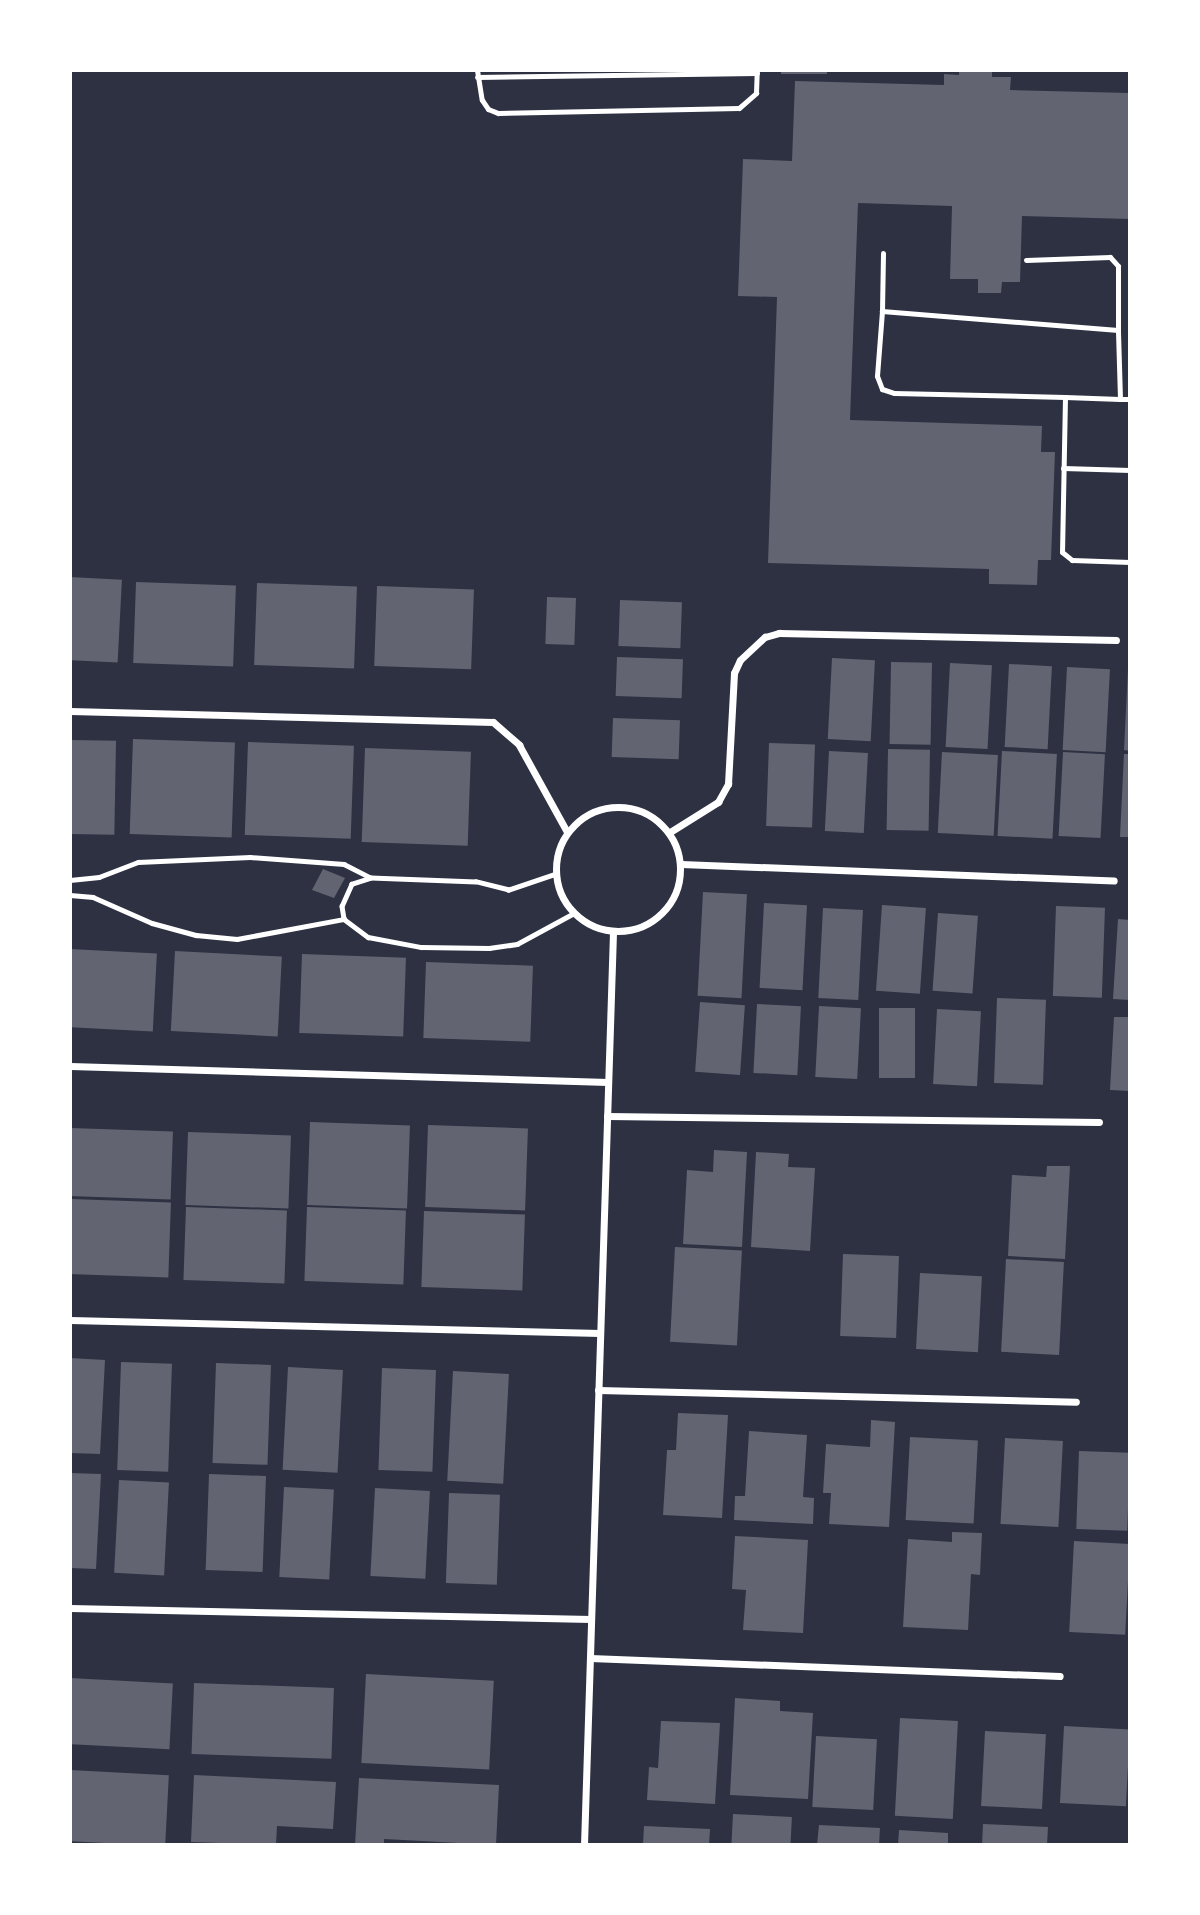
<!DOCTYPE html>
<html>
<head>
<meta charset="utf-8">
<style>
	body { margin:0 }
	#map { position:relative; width:1200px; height:1915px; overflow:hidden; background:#2d3142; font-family:"Exo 2",sans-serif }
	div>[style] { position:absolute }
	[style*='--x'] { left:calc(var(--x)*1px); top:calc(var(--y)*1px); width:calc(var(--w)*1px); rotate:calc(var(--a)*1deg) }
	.building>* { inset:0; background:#626471; transform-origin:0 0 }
	.path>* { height:4.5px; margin:-2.25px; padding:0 2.25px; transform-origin:2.25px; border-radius:2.25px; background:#fff }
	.service>* { height:5px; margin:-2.5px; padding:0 2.5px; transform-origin:2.5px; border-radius:2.5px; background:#fff }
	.minor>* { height:7px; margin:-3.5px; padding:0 3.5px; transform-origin:3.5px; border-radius:3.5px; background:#fff }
	.minor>.ring { margin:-3.5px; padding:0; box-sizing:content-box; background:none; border:7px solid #fff; border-radius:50% }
	span { translate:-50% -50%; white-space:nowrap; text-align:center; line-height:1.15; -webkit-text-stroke:7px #fff; paint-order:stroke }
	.frame { position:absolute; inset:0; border:72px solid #fff; pointer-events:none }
</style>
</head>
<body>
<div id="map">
	<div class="building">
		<div style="left:781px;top:70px;width:46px;height:4px"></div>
		<div style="clip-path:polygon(959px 70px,992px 70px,992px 77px,1011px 77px,1010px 90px,1130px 93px,1130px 219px,1022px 216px,1020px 282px,1002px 282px,1001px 293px,978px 293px,978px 279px,950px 279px,952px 206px,858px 203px,850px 420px,1042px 426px,1041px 452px,1055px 452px,1051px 560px,1038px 560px,1037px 585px,989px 584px,989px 569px,768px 563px,777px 297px,738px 296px,743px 159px,792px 161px,795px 81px,944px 85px,944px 74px,959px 75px)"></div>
		<div style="left:70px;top:577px;width:52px;height:83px;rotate:3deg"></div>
		<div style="left:136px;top:582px;width:100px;height:81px;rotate:2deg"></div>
		<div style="left:257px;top:583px;width:100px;height:82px;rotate:2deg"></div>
		<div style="left:377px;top:586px;width:97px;height:80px;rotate:2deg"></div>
		<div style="left:547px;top:597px;width:29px;height:47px;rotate:2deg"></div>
		<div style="left:620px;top:600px;width:62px;height:46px;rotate:2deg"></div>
		<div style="left:617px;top:657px;width:66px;height:39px;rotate:2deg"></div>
		<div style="left:832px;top:658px;width:43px;height:81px;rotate:3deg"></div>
		<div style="left:891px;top:662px;width:41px;height:82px;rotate:1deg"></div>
		<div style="left:950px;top:663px;width:42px;height:84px;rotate:3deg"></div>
		<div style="left:1009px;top:664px;width:43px;height:83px;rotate:3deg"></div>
		<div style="left:1067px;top:667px;width:43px;height:83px;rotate:3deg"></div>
		<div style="clip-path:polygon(1128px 669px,1130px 669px,1130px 751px,1124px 750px)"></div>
		<div style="left:613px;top:718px;width:67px;height:39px;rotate:2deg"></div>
		<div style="left:133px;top:739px;width:102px;height:95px;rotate:2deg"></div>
		<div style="left:70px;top:740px;width:46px;height:94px;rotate:1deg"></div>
		<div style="left:248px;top:742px;width:106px;height:93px;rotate:2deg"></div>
		<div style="left:769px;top:743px;width:46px;height:83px;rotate:2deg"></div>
		<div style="left:365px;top:748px;width:106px;height:94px;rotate:2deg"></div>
		<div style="left:888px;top:749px;width:42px;height:81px;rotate:1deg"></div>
		<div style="left:829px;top:751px;width:39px;height:80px;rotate:3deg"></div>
		<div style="left:1002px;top:751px;width:55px;height:85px;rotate:3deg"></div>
		<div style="left:942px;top:752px;width:56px;height:81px;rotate:3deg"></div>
		<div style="left:1063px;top:752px;width:42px;height:84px;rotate:3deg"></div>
		<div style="clip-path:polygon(1124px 754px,1130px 754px,1130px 837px,1120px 837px)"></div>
		<div style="clip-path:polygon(323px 869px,345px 878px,334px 898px,312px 890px)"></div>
		<div style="left:703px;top:892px;width:44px;height:104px;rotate:3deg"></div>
		<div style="left:764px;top:903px;width:43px;height:85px;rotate:3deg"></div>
		<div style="left:882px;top:905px;width:44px;height:86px;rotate:4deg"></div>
		<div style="left:1056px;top:906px;width:49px;height:90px;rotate:2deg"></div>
		<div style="left:823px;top:908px;width:40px;height:90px;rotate:3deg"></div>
		<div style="left:938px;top:913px;width:40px;height:78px;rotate:4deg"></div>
		<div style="clip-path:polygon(1118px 919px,1130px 920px,1130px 1000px,1113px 999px)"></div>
		<div style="left:70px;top:949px;width:87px;height:78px;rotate:3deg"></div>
		<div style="left:175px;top:951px;width:107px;height:80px;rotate:3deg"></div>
		<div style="left:302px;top:954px;width:104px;height:79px;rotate:2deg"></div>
		<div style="left:426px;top:962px;width:107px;height:76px;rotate:2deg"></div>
		<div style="left:997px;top:998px;width:49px;height:85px;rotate:2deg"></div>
		<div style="left:700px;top:1002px;width:45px;height:70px;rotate:4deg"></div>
		<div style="left:757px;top:1004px;width:44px;height:69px;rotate:3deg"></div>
		<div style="left:819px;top:1006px;width:42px;height:71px;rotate:3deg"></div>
		<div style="left:879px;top:1008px;width:36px;height:70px"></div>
		<div style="left:937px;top:1009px;width:44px;height:75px;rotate:3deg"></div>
		<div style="clip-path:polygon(1114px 1017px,1130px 1017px,1130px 1091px,1110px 1090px)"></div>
		<div style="left:310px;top:1122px;width:100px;height:83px;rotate:2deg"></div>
		<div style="left:428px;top:1125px;width:100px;height:82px;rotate:2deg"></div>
		<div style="left:71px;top:1128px;width:102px;height:68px;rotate:2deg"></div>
		<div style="left:188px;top:1132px;width:103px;height:73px;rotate:2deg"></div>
		<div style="clip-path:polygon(714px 1150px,747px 1152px,742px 1247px,683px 1244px,687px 1170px,713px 1172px)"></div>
		<div style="clip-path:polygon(756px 1152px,789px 1154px,788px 1167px,815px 1168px,810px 1251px,751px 1247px)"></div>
		<div style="clip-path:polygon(1047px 1166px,1070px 1166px,1065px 1259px,1008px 1256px,1012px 1175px,1046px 1177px)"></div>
		<div style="left:71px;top:1199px;width:100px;height:75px;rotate:2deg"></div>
		<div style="left:186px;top:1207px;width:101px;height:73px;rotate:2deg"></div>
		<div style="left:307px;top:1207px;width:99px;height:74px;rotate:2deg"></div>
		<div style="left:424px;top:1211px;width:101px;height:76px;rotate:2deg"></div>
		<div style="left:675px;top:1247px;width:67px;height:95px;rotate:3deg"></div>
		<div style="left:843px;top:1254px;width:56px;height:82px;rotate:2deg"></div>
		<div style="left:1006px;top:1259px;width:58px;height:93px;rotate:3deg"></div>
		<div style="left:920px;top:1273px;width:62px;height:76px;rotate:3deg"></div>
		<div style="clip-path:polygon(70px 1358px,105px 1360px,100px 1454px,70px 1453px)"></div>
		<div style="left:121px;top:1362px;width:51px;height:108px;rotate:2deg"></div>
		<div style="left:216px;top:1363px;width:55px;height:100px;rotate:2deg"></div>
		<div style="left:288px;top:1367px;width:55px;height:103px;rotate:3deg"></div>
		<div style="left:382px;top:1368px;width:54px;height:102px;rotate:2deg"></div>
		<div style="left:453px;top:1371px;width:56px;height:110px;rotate:3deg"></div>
		<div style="clip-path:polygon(678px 1413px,728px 1415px,722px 1518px,663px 1515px,667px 1450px,676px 1450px)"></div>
		<div style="clip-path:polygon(871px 1420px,895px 1422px,889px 1527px,829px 1524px,831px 1493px,823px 1493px,826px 1444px,870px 1447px)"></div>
		<div style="clip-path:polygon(749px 1431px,807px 1435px,803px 1497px,814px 1498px,813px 1524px,734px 1520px,735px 1496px,745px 1496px)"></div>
		<div style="left:910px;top:1437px;width:68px;height:83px;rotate:3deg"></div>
		<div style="left:1005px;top:1438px;width:58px;height:86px;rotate:3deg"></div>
		<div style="left:1079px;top:1451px;width:51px;height:78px;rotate:2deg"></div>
		<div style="clip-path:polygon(70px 1473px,101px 1474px,96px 1569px,70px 1568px)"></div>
		<div style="left:209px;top:1474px;width:57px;height:96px;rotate:2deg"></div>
		<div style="left:119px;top:1480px;width:50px;height:93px;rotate:3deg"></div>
		<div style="left:284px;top:1487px;width:50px;height:90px;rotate:3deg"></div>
		<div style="left:375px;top:1488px;width:55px;height:88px;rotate:3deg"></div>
		<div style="left:449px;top:1493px;width:51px;height:90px;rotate:2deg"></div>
		<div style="clip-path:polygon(952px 1532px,982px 1533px,980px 1575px,971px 1574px,968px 1630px,903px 1627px,908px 1539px,952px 1542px)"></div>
		<div style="clip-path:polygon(735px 1536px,808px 1540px,803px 1633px,743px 1630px,746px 1590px,732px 1589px)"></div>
		<div style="left:1074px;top:1541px;width:56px;height:91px;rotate:3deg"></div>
		<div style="left:366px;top:1674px;width:128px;height:89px;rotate:3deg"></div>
		<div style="left:70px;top:1678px;width:103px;height:66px;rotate:3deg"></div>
		<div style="left:194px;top:1683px;width:140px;height:71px;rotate:2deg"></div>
		<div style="clip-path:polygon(735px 1698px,780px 1701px,780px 1711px,813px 1713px,808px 1799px,730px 1795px)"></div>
		<div style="left:900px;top:1718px;width:58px;height:98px;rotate:3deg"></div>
		<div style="clip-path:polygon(661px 1721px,720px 1723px,715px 1804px,647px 1800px,649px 1767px,658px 1768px)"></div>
		<div style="left:1064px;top:1726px;width:66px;height:77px;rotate:3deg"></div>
		<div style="left:985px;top:1731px;width:61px;height:75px;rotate:3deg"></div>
		<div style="left:816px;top:1736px;width:61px;height:71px;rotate:3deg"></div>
		<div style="left:70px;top:1770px;width:99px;height:71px;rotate:3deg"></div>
		<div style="clip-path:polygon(194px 1775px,336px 1782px,333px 1829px,277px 1826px,276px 1845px,191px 1842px)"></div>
		<div style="clip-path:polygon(359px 1778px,499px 1785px,496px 1845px,384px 1839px,384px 1845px,355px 1845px)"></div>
		<div style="left:733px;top:1814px;width:59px;height:31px;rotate:3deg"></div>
		<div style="clip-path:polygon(983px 1824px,1048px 1827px,1047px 1845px,982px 1845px)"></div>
		<div style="clip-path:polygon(819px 1825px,880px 1828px,879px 1845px,817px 1845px)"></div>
		<div style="clip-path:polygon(644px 1826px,710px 1829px,709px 1845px,643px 1845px)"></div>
		<div style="clip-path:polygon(899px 1830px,948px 1833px,948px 1845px,898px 1845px)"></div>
	</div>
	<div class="path">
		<div style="--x:556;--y:874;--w:50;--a:161.2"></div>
		<div style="--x:509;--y:890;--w:34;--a:-166"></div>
		<div style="--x:476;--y:882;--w:105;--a:-177.8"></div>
		<div style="--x:371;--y:878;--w:20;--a:162"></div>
		<div style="--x:352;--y:884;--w:24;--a:114"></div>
		<div style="--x:342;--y:906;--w:13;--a:81"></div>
		<div style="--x:344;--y:919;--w:30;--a:37"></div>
		<div style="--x:368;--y:937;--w:54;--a:10.7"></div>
		<div style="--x:421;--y:947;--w:68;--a:0.8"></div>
		<div style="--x:489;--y:948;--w:28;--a:-8"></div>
		<div style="--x:517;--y:944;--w:65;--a:-28.5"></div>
		<div style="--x:70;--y:880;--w:29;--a:-6"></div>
		<div style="--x:99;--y:877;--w:42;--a:-21"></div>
		<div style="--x:138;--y:862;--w:112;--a:-2.6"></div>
		<div style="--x:250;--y:857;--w:94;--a:4.3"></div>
		<div style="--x:344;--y:864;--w:29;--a:27"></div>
		<div style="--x:70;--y:895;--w:23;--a:5"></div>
		<div style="--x:93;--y:897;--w:64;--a:23.8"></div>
		<div style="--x:152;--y:923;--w:46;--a:15.3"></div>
		<div style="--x:196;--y:935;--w:41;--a:5.6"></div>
		<div style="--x:237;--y:939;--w:109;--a:-10.6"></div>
	</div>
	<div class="service">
		<div style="--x:477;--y:70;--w:30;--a:81"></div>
		<div style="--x:482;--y:100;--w:11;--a:56"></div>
		<div style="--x:488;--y:109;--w:11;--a:22"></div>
		<div style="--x:498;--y:113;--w:241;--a:-1.2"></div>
		<div style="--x:739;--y:108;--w:23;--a:-41"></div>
		<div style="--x:756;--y:93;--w:23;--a:-88"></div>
		<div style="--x:477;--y:77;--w:280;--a:-0.8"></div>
		<div style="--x:1026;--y:260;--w:84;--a:-2"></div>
		<div style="--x:1110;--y:257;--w:12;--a:48"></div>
		<div style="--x:1118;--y:266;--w:64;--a:90"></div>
		<div style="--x:882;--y:311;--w:58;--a:-89"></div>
		<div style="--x:1065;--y:397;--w:155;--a:91.1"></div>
		<div style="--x:1062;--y:552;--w:13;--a:39"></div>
		<div style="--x:1072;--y:560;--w:58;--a:2"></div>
		<div style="--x:1120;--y:399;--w:69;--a:-91.7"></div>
		<div style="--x:1118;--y:330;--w:237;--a:-175.4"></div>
		<div style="--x:882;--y:311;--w:65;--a:94.4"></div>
		<div style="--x:877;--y:376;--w:14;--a:69"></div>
		<div style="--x:882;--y:389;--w:13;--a:18"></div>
		<div style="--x:894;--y:393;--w:171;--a:1.3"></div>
		<div style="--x:1065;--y:397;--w:55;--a:2.1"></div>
		<div style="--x:1120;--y:399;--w:10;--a:0"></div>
		<div style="--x:1063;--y:468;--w:67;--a:1.7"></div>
	</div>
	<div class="minor">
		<div style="--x:70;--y:711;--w:423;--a:1.5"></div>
		<div style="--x:493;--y:722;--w:35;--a:41"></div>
		<div style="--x:519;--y:745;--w:99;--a:61.1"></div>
		<div class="ring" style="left:556px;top:807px;width:117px;height:117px"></div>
		<div style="--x:670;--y:832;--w:57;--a:-32"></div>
		<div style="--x:718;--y:802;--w:21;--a:-61"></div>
		<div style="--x:728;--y:784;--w:111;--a:-86.9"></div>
		<div style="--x:734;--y:673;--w:14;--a:-65"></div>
		<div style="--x:740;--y:660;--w:34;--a:-43"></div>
		<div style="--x:765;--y:637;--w:15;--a:-16"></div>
		<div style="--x:779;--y:633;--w:337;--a:1.2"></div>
		<div style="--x:681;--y:864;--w:433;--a:2.2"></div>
		<div style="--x:70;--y:1066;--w:538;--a:1.7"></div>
		<div style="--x:607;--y:1116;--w:492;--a:0.7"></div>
		<div style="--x:70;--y:1320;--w:530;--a:1.41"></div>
		<div style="--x:598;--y:1390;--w:478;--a:1.4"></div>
		<div style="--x:70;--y:1608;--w:521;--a:1.21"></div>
		<div style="--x:590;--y:1658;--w:470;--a:2.2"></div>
		<div style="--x:584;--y:1845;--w:914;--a:-88.18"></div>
	</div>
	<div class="frame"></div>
</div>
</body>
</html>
